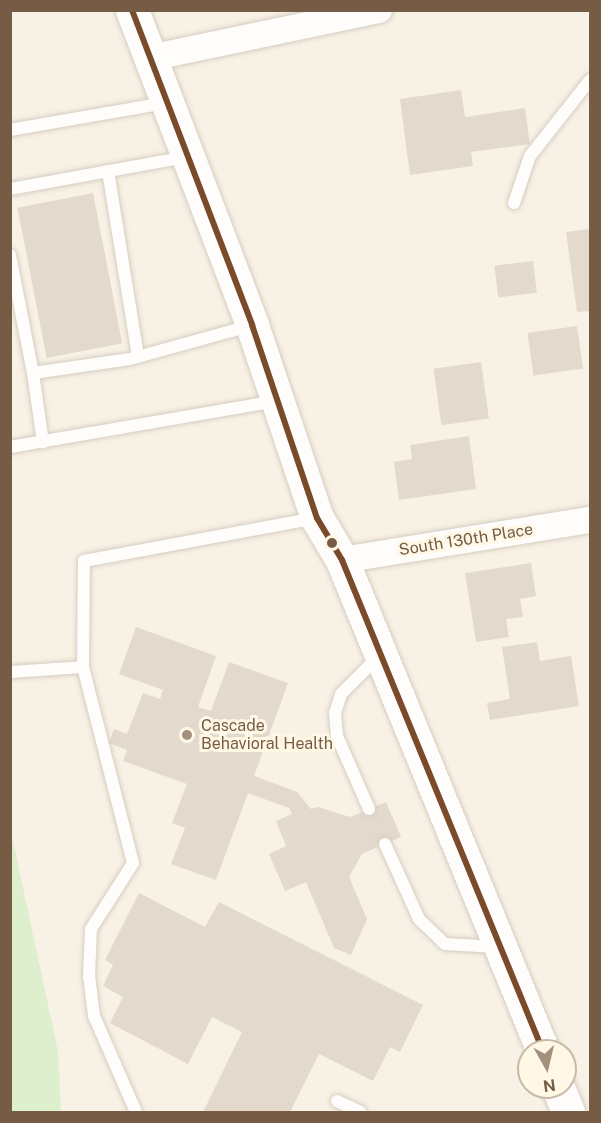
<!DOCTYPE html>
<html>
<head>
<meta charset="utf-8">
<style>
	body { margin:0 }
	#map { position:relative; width:601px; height:1123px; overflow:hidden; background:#f7f2e5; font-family:"Public Sans",sans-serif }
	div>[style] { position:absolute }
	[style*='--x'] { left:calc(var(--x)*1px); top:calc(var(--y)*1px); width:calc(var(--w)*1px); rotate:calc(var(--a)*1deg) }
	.green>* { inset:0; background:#deefce }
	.building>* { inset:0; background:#e3dacd; transform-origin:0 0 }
	.roads { filter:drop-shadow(0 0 2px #d6cdc1) drop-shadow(0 0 2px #d6cdc1) }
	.lane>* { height:12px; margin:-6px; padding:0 6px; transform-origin:6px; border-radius:6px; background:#fefdfb }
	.street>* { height:26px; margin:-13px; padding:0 13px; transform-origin:13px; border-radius:13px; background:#fefdfb }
	.secondary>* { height:33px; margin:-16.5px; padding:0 16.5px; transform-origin:16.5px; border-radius:16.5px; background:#fefdfb }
	.bus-1>* { height:6px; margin:-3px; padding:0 3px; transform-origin:3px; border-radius:3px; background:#7a4b2a }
	.dots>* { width:16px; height:16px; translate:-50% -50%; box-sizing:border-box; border:3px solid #fff8e6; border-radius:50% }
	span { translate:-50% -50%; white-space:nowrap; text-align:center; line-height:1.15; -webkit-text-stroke:6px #fff8e6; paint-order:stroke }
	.street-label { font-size:16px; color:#765c45 }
	.poi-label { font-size:16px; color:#765c45 }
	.left { translate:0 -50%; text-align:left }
	.frame { position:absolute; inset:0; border:12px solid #765c45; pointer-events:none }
	.north { position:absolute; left:517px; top:1039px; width:60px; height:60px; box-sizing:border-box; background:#fff8e6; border:2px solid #c8baa6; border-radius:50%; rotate:172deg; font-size:16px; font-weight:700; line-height:24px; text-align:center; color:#765c45 }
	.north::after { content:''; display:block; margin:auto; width:21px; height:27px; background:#a3907d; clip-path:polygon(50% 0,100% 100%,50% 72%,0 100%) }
</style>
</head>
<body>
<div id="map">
	<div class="green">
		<div style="clip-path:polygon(11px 832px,58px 1051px,61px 1112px,11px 1112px)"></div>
	</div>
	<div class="building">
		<div style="clip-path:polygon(461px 90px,465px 117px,525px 108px,530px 144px,471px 152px,473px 166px,410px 175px,400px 99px)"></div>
		<div style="left:93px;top:193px;width:153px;height:77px;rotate:79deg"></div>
		<div style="clip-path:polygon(590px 229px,590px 311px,577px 312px,566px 232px)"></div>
		<div style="left:533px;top:261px;width:32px;height:39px;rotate:83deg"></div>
		<div style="left:577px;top:326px;width:43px;height:50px;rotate:82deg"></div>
		<div style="left:481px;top:362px;width:57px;height:48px;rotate:82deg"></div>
		<div style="clip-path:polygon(469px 436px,476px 489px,399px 500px,394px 462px,412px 459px,410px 445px)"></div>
		<div style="clip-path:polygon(531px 563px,536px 596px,520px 599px,523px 617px,506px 619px,509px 637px,476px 642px,465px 573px)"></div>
		<div style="clip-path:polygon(136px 627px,216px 656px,198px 707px,211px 711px,229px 662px,288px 683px,254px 776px,297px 792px,311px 809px,318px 807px,350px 817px,386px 802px,401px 837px,362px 854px,349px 877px,367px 919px,351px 955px,334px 948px,306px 882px,285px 891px,269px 854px,286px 846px,276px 821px,292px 814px,289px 808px,248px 793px,216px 880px,171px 864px,185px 828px,172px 823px,187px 784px,123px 761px,127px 750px,109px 743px,114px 729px,127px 734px,143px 693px,160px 699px,163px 690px,119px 674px)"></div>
		<div style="clip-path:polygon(537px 642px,540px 661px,571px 656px,579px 706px,490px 720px,487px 703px,510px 699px,502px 647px)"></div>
		<div style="clip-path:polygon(139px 893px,205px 927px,219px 902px,423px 1005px,400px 1052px,390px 1047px,373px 1081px,319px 1054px,290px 1112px,203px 1112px,242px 1032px,212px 1017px,188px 1064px,110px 1023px,123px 997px,103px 986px,113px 965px,105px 960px)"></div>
	</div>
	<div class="roads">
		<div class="lane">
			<div style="--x:10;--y:130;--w:157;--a:-9.9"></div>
			<div style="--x:108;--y:171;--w:188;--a:80.8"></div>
			<div style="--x:10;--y:189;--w:179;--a:-10.3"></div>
			<div style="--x:514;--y:203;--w:50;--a:-71.2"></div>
			<div style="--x:530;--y:156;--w:97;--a:-51.7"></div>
			<div style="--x:10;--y:255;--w:120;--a:79"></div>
			<div style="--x:33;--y:373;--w:98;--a:-8.2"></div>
			<div style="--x:130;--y:359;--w:124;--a:-15.4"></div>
			<div style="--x:33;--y:373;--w:70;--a:81.8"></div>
			<div style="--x:10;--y:447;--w:271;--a:-9.8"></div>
			<div style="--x:10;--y:672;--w:73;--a:-3.9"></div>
			<div style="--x:369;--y:809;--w:80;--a:-113.7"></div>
			<div style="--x:337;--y:736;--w:23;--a:-95"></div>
			<div style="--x:335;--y:713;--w:20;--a:-72"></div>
			<div style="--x:341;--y:694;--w:52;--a:-45"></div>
			<div style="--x:385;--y:844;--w:82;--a:65.6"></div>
			<div style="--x:419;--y:919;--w:36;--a:44"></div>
			<div style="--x:445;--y:944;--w:52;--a:3.3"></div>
			<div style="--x:337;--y:1101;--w:26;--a:25"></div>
			<div style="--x:136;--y:1112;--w:105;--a:-113.6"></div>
			<div style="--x:94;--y:1016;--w:39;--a:-97"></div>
			<div style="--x:89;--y:977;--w:48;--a:-87.6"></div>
			<div style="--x:91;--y:929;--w:78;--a:-57.5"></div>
			<div style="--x:133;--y:863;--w:202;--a:-104.3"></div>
			<div style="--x:83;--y:667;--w:106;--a:-89.5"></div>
			<div style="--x:84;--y:561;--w:236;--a:-10.5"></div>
		</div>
		<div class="street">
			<div style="--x:149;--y:58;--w:235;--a:-11.8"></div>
			<div style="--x:342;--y:560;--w:251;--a:-9.2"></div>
		</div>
		<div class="secondary">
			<div style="--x:132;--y:10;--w:337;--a:69.1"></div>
			<div style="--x:252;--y:325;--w:204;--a:71.4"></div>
			<div style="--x:317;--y:518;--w:49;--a:59.2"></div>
			<div style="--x:342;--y:560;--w:531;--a:67.74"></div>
			<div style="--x:558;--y:1087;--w:27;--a:68"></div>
		</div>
	</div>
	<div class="bus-1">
		<div style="--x:132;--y:10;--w:337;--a:69.1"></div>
		<div style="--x:252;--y:325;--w:204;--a:71.4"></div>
		<div style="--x:317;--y:518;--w:49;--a:59.2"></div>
		<div style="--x:342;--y:560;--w:531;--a:67.74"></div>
	</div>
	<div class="dots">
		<div style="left:332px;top:543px;background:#765c45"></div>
		<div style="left:187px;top:735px;background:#a3907d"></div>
	</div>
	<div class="street-label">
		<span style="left:466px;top:540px;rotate:-9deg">South 130th Place</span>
	</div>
	<div class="poi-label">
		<span class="left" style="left:201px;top:735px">Cascade<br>Behavioral Health</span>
	</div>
	<div class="frame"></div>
	<div class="north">N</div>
</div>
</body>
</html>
